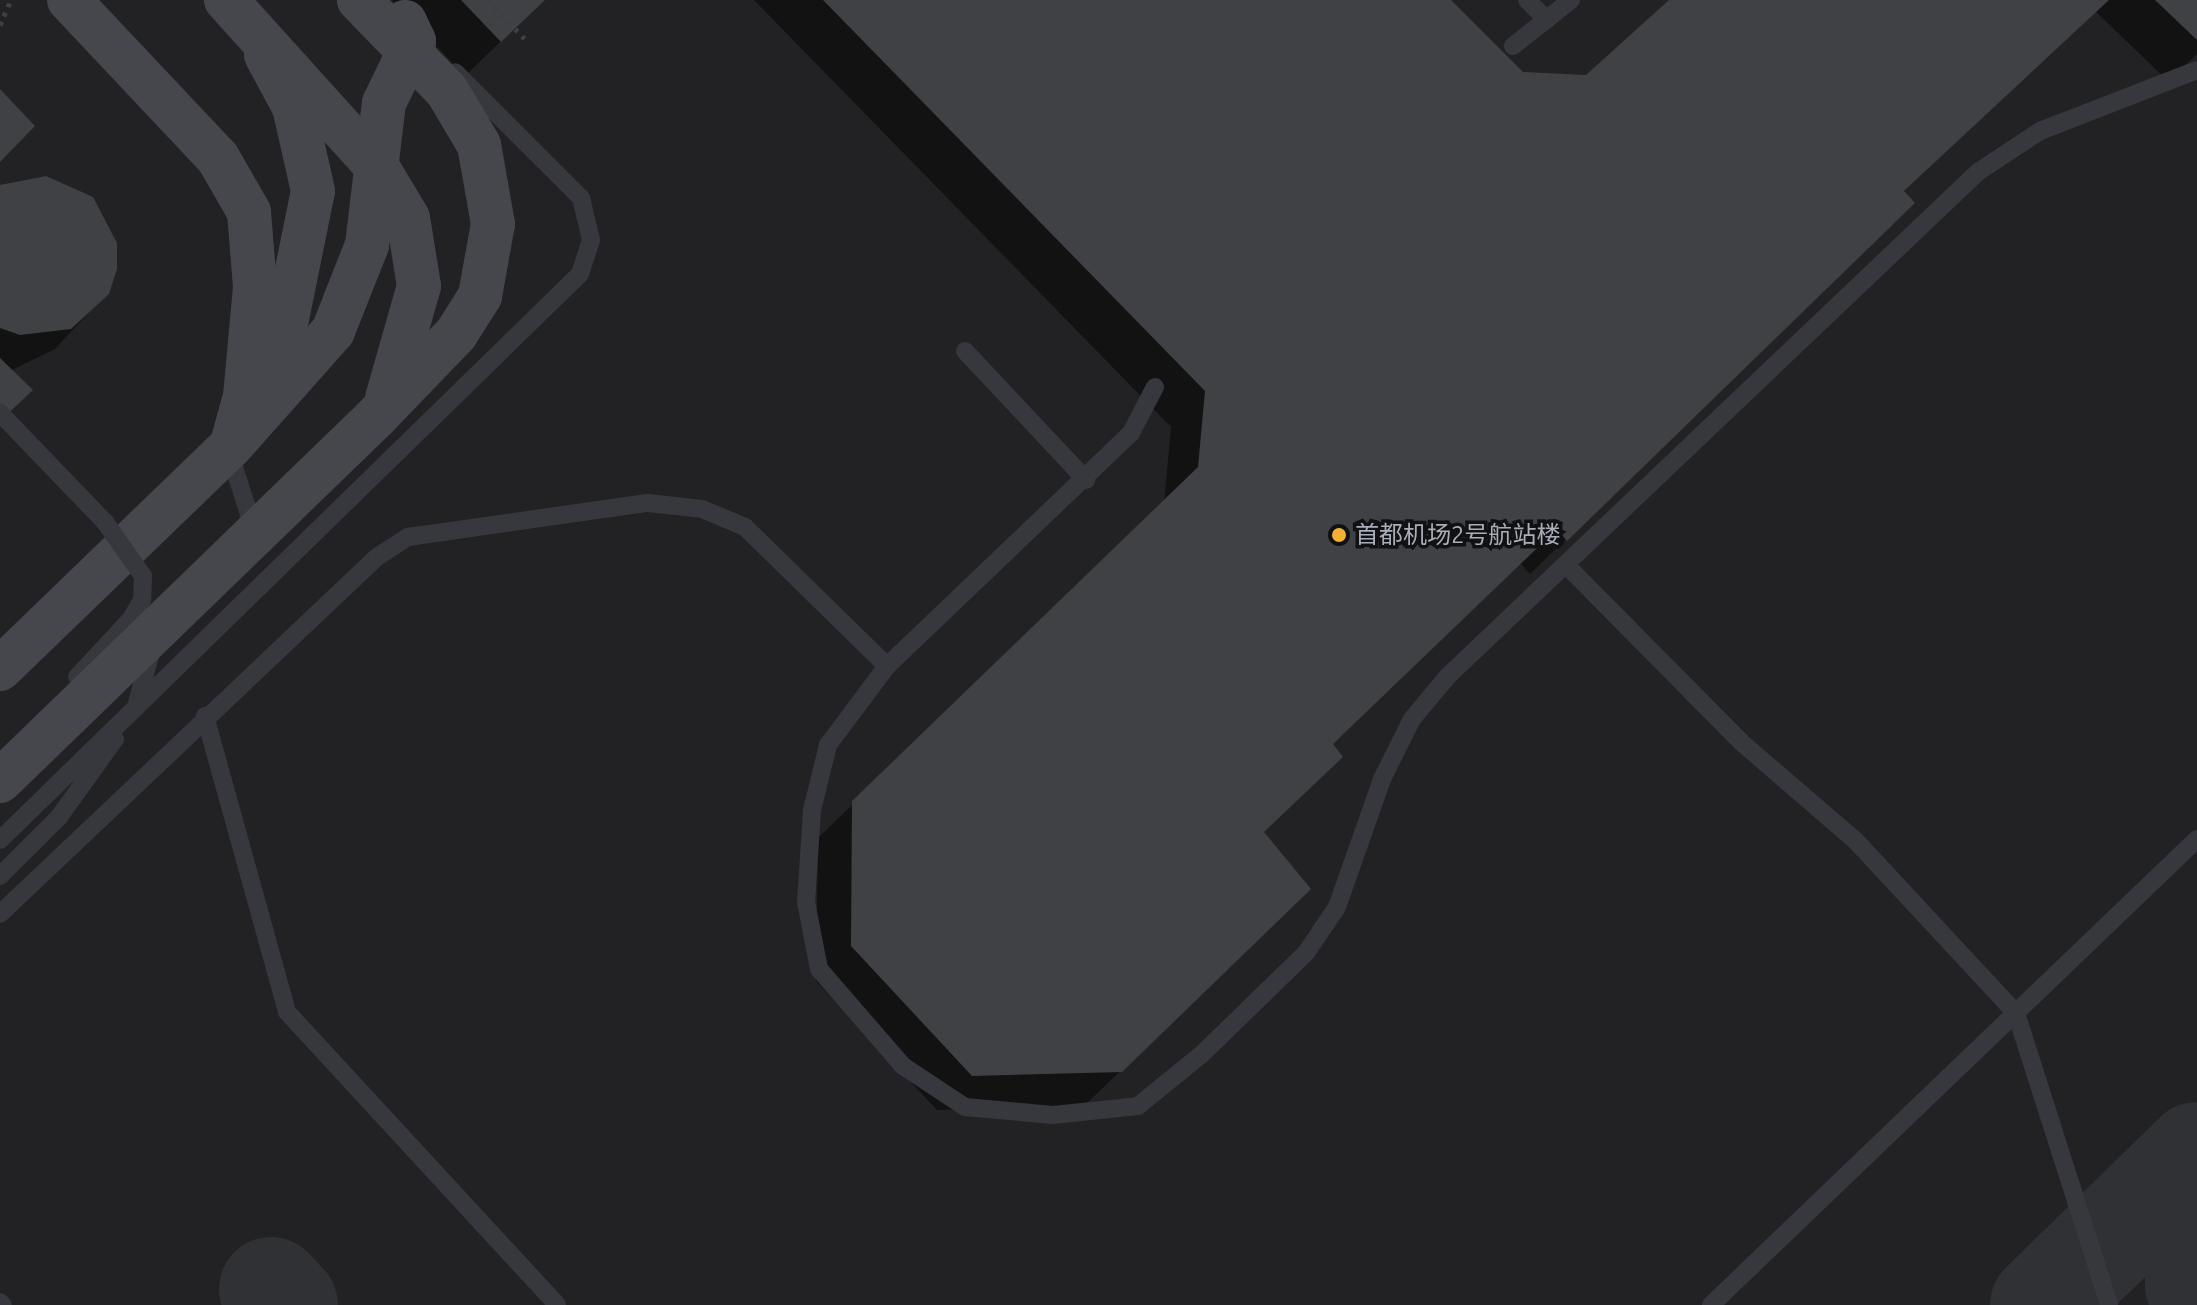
<!DOCTYPE html>
<html>
<head>
<meta charset="utf-8">
<style>
	body { margin:0 }
	#map { position:relative; width:2197px; height:1305px; overflow:hidden; background:#161618; font-family:Ubuntu,"Noto Sans SC",sans-serif }
	div>[style] { position:absolute }
	[style*='--x'] { left:calc(var(--x)*1px); top:calc(var(--y)*1px); width:calc(var(--w)*1px); rotate:calc(var(--a)*1deg) }
	.built>* { inset:0; background:#222225; transform-origin:0 0 }
	.shadow>* { inset:0; background:#0007 }
	.taxiway>* { height:104px; margin:-52px; padding:0 52px; transform-origin:52px; border-radius:52px; background:#303135 }
	.building>* { inset:0; background:#404145 }
	.path>* { height:5px; margin-top:-2.5px; transform-origin:0; background:repeating-linear-gradient(90deg,#3d3f44 0 4px,transparent 0 10px) }
	.lane>* { height:18px; margin:-9px; padding:0 9px; transform-origin:9px; border-radius:9px; background:#37383d }
	.secondary>* { height:44px; margin:-22px; padding:0 22px; transform-origin:22px; border-radius:22px; background:#45474d }
	.lane-bridge>* { height:18px; margin:-9px; padding:0 9px; transform-origin:9px; border-radius:9px; background:#37383d }
	.secondary-bridge>* { height:44px; margin:-22px; padding:0 22px; transform-origin:22px; border-radius:22px; background:#45474d }
	.dots>* { width:22px; height:22px; translate:-50% -50%; box-sizing:border-box; border:4px solid #111113; border-radius:50% }
	span { translate:-50% -50%; white-space:nowrap; text-align:center; line-height:1.15; -webkit-text-stroke:7px #111113; paint-order:stroke }
	.poi-label { font-size:24px; color:#a8adb8 }
	.left { translate:0 -50%; text-align:left }
</style>
</head>
<body>
<div id="map">
	<div class="built">
		<div style="left:0;top:0;width:2197px;height:1305px"></div>
	</div>
	<div class="shadow">
		<div style="clip-path:polygon(392px 0,543px 0,465px 76px)"></div>
		<div style="clip-path:polygon(754px 0,1449px 0,1522px 74px,1587px 77px,1672px 0,2197px 0,2197px 54px,2168px 81px,2096px 12px,1903px 192px,1877px 238px,1530px 574px,1520px 563px,1331px 745px,1262px 833px,1273px 924px,1084px 1106px,937px 1110px,816px 981px,818px 838px,1164px 503px,1171px 427px)"></div>
		<div style="clip-path:polygon(0 188px,107px 293px,55px 349px,10px 371px,0 420px)"></div>
	</div>
	<div class="taxiway">
		<div style="--x:2197;--y:1216;--w:69;--a:90"></div>
		<div style="--x:271;--y:1289;--w:22;--a:47"></div>
		<div style="--x:2042;--y:1305;--w:216;--a:-44.3"></div>
	</div>
	<div class="building">
		<div style="clip-path:polygon(461px 0,545px 0,501px 42px)"></div>
		<div style="clip-path:polygon(823px 0,1451px 0,1523px 72px,1586px 75px,1669px 0,2109px 0,1904px 191px,1915px 203px,1567px 541px,1557px 529px,1333px 744px,1343px 757px,1264px 832px,1311px 889px,1122px 1072px,972px 1076px,851px 946px,852px 801px,1198px 467px,1205px 391px)"></div>
		<div style="clip-path:polygon(2155px 0,2197px 0,2197px 40px)"></div>
		<div style="clip-path:polygon(0 89px,35px 126px,0 162px)"></div>
		<div style="clip-path:polygon(46px 176px,93px 197px,117px 243px,117px 269px,109px 294px,71px 329px,20px 335px,0 328px,0 185px)"></div>
		<div style="clip-path:polygon(0 358px,33px 390px,0 421px)"></div>
	</div>
	<div class="path">
		<div style="--x:487;--y:0;--w:59;--a:45.7"></div>
		<div style="--x:0;--y:25;--w:27;--a:-66"></div>
	</div>
	<div class="lane">
		<div style="--x:1527;--y:0;--w:28;--a:45"></div>
		<div style="--x:1513;--y:46;--w:74;--a:-38.4"></div>
		<div style="--x:965;--y:351;--w:177;--a:46.8"></div>
		<div style="--x:1155;--y:387;--w:52;--a:117.6"></div>
		<div style="--x:1131;--y:433;--w:337;--a:136.3"></div>
		<div style="--x:887;--y:666;--w:99;--a:126.8"></div>
		<div style="--x:828;--y:745;--w:67;--a:103.8"></div>
		<div style="--x:812;--y:810;--w:92;--a:93.7"></div>
		<div style="--x:806;--y:902;--w:68;--a:79"></div>
		<div style="--x:819;--y:969;--w:128;--a:49.1"></div>
		<div style="--x:903;--y:1066;--w:74;--a:33.5"></div>
		<div style="--x:965;--y:1107;--w:88;--a:5.2"></div>
		<div style="--x:1053;--y:1115;--w:85;--a:-6"></div>
		<div style="--x:1138;--y:1106;--w:82;--a:-39.1"></div>
		<div style="--x:1202;--y:1054;--w:145;--a:-44.2"></div>
		<div style="--x:1306;--y:953;--w:55;--a:-56"></div>
		<div style="--x:1337;--y:907;--w:136;--a:-70.6"></div>
		<div style="--x:1382;--y:779;--w:67;--a:-63.4"></div>
		<div style="--x:1412;--y:719;--w:56;--a:-50.1"></div>
		<div style="--x:1448;--y:676;--w:731;--a:-43.56"></div>
		<div style="--x:1978;--y:172;--w:74;--a:-33.5"></div>
		<div style="--x:2040;--y:131;--w:168;--a:-21.2"></div>
		<div style="--x:229;--y:452;--w:65;--a:72.1"></div>
		<div style="--x:249;--y:514;--w:20;--a:96"></div>
		<div style="--x:1568;--y:567;--w:246;--a:45.3"></div>
		<div style="--x:1741;--y:742;--w:150;--a:40.7"></div>
		<div style="--x:1855;--y:840;--w:236;--a:47.1"></div>
		<div style="--x:2016;--y:1013;--w:306;--a:72.3"></div>
		<div style="--x:137;--y:703;--w:57;--a:-74.7"></div>
		<div style="--x:205;--y:716;--w:307;--a:74.5"></div>
		<div style="--x:287;--y:1012;--w:398;--a:47.3"></div>
		<div style="--x:0;--y:840;--w:810;--a:-44.3"></div>
		<div style="--x:580;--y:274;--w:36;--a:-72"></div>
		<div style="--x:591;--y:240;--w:43;--a:-103.4"></div>
		<div style="--x:581;--y:198;--w:178;--a:-135"></div>
		<div style="--x:0;--y:876;--w:83;--a:-45"></div>
		<div style="--x:59;--y:817;--w:96;--a:-54.3"></div>
		<div style="--x:0;--y:914;--w:519;--a:-43.44"></div>
		<div style="--x:377;--y:557;--w:37;--a:-33"></div>
		<div style="--x:408;--y:537;--w:242;--a:-8.1"></div>
		<div style="--x:648;--y:503;--w:54;--a:6.3"></div>
		<div style="--x:702;--y:509;--w:47;--a:22.7"></div>
		<div style="--x:745;--y:527;--w:199;--a:44.4"></div>
		<div style="--x:0;--y:1302;--w:4;--a:45"></div>
		<div style="--x:1711;--y:1305;--w:673;--a:-43.8"></div>
	</div>
	<div class="secondary">
		<div style="--x:69;--y:0;--w:217;--a:46.7"></div>
		<div style="--x:218;--y:158;--w:62;--a:60.1"></div>
		<div style="--x:249;--y:212;--w:75;--a:85.4"></div>
		<div style="--x:255;--y:287;--w:109;--a:95.2"></div>
		<div style="--x:245;--y:396;--w:50;--a:105.2"></div>
		<div style="--x:262;--y:401;--w:46;--a:-68.4"></div>
		<div style="--x:279;--y:358;--w:170;--a:-78.5"></div>
		<div style="--x:313;--y:191;--w:86;--a:-102.7"></div>
		<div style="--x:294;--y:107;--w:59;--a:-118.3"></div>
		<div style="--x:0;--y:669;--w:321;--a:-44"></div>
		<div style="--x:231;--y:446;--w:154;--a:-48.4"></div>
		<div style="--x:333;--y:331;--w:92;--a:-68.4"></div>
		<div style="--x:367;--y:245;--w:143;--a:-83.2"></div>
		<div style="--x:384;--y:103;--w:69;--a:-64.2"></div>
		<div style="--x:414;--y:41;--w:21;--a:-115"></div>
	</div>
	<div class="lane-bridge">
		<div style="--x:0;--y:413;--w:151;--a:46.1"></div>
		<div style="--x:105;--y:522;--w:66;--a:54.9"></div>
		<div style="--x:143;--y:576;--w:24;--a:92"></div>
		<div style="--x:142;--y:600;--w:22;--a:120"></div>
		<div style="--x:131;--y:619;--w:79;--a:133"></div>
	</div>
	<div class="secondary-bridge">
		<div style="--x:226;--y:0;--w:227;--a:47.9"></div>
		<div style="--x:378;--y:168;--w:58;--a:59"></div>
		<div style="--x:408;--y:218;--w:69;--a:80.8"></div>
		<div style="--x:419;--y:286;--w:116;--a:105.9"></div>
		<div style="--x:0;--y:781;--w:523;--a:-44.07"></div>
		<div style="--x:376;--y:417;--w:115;--a:-46.1"></div>
		<div style="--x:456;--y:334;--w:45;--a:-57.7"></div>
		<div style="--x:480;--y:296;--w:73;--a:-79.8"></div>
		<div style="--x:493;--y:224;--w:80;--a:-100"></div>
		<div style="--x:479;--y:145;--w:63;--a:-120.7"></div>
		<div style="--x:447;--y:91;--w:127;--a:-134"></div>
	</div>
	<div class="dots">
		<div style="left:1339px;top:535px;background:#f2b134"></div>
	</div>
	<div class="poi-label">
		<span class="left" style="left:1355px;top:535px">首都机场2号航站楼</span>
	</div>
</div>
</body>
</html>
